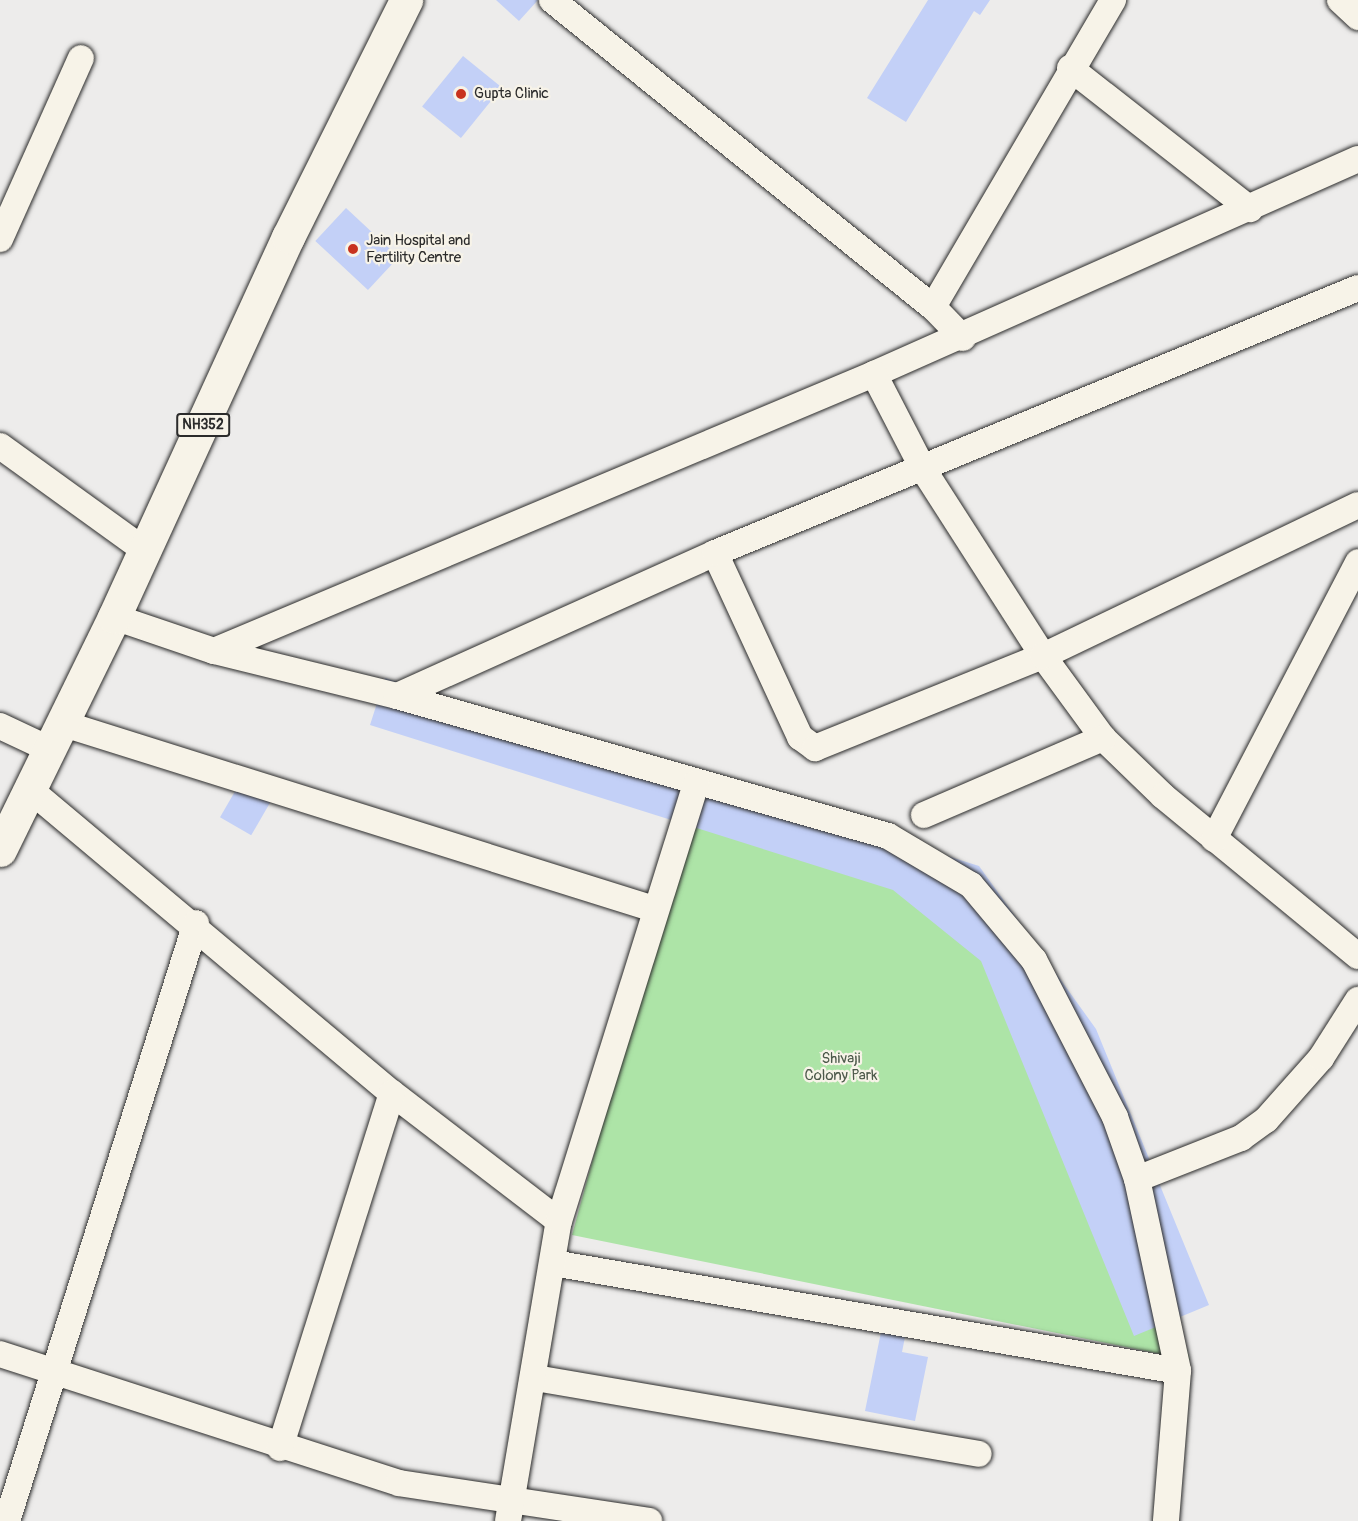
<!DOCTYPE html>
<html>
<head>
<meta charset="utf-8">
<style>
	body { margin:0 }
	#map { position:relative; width:1358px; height:1521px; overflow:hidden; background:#edeceb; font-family:Pangolin,sans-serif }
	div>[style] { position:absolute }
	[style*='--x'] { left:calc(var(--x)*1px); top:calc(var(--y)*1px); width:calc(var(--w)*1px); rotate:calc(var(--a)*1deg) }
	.green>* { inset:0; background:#ade4a7 }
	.building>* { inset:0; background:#c3d0f7; transform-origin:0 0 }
	.roads { filter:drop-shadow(0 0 2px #2b2b2b) drop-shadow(0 0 2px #2b2b2b) }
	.street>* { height:26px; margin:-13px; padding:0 13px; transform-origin:13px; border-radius:13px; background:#f7f3e8 }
	.highway>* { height:33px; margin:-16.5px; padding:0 16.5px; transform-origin:16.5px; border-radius:16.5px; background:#f7f3e8 }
	.dots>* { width:16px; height:16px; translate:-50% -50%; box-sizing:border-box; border:3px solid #f7f3e8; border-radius:50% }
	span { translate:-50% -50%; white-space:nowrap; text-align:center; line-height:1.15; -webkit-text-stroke:4.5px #f7f3e8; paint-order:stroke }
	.shield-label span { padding:2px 4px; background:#f7f3e8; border:2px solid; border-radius:4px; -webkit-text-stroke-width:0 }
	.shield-label { font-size:14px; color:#2b2b2b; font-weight:700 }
	.poi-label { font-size:15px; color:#2b2b2b }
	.left { translate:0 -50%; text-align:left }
	.park-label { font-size:15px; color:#4c594a }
</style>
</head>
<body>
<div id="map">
	<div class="green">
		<div style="clip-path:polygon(696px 783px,907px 844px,1130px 1165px,1190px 1360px,572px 1235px)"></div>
	</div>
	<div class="building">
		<div style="clip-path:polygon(496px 0,538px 0,519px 21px)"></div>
		<div style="clip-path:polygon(928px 0,990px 0,980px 15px,974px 11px,906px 122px,867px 98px)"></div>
		<div style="left:463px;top:56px;width:50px;height:65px;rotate:39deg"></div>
		<div style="left:346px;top:208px;width:72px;height:45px;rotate:43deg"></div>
		<div style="clip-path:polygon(385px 678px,979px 866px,1096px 1029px,1209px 1305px,1134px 1336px,981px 961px,893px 890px,370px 725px)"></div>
		<div style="left:241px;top:781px;width:36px;height:42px;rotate:30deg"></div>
		<div style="clip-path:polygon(881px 1332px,905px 1337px,902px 1352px,928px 1357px,915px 1421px,865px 1411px)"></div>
	</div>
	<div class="roads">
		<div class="street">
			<div style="--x:552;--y:0;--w:489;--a:38.9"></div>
			<div style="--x:933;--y:307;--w:43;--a:45.9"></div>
			<div style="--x:1340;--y:0;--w:25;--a:43"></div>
			<div style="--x:1070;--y:68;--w:229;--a:38.1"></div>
			<div style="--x:1358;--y:159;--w:530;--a:156.05"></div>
			<div style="--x:874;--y:374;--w:107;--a:62.7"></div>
			<div style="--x:923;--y:469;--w:222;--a:57.3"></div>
			<div style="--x:1043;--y:656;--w:102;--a:53.8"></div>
			<div style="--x:1103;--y:738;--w:83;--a:44"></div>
			<div style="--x:1163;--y:796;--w:252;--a:39.4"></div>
			<div style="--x:0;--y:239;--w:198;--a:-65.9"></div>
			<div style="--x:933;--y:307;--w:356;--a:-59.6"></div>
			<div style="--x:0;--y:446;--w:178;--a:35.8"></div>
			<div style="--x:715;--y:553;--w:203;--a:65.2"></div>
			<div style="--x:800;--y:737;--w:19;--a:36"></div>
			<div style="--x:815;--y:748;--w:246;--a:-22"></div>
			<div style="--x:1043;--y:656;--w:349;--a:-25.6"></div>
			<div style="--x:114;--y:617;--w:106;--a:18.8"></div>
			<div style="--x:214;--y:651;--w:188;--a:13.8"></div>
			<div style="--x:397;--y:696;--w:511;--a:15.91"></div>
			<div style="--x:888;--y:836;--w:96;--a:30.6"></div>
			<div style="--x:971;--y:885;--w:98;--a:50"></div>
			<div style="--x:1034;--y:960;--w:177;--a:62.7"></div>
			<div style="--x:1115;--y:1117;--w:66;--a:70.5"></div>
			<div style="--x:1137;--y:1179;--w:196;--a:77.9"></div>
			<div style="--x:1178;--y:1371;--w:150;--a:94.6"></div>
			<div style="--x:214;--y:651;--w:716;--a:-22.77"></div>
			<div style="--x:397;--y:696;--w:349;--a:-24.2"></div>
			<div style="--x:715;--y:553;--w:695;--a:-22.4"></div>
			<div style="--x:61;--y:723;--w:621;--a:17.41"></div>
			<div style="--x:0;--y:726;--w:54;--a:25.1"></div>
			<div style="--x:28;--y:788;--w:475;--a:40"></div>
			<div style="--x:392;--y:1093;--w:210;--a:37.5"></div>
			<div style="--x:924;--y:815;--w:195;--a:-23.3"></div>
			<div style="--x:1214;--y:839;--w:312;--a:-62.5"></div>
			<div style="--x:1137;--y:1179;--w:112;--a:-21.5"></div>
			<div style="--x:1241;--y:1138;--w:31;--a:-36"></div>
			<div style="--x:1266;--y:1120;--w:83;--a:-48.4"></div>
			<div style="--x:1321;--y:1058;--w:69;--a:-57.5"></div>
			<div style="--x:553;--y:1263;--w:634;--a:9.8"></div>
			<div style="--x:0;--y:1354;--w:419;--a:17.9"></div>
			<div style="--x:399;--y:1483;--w:253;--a:8.6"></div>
			<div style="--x:535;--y:1378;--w:450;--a:9.7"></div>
			<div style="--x:280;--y:1448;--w:372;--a:-72.5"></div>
			<div style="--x:7;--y:1521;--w:627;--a:-72.46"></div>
			<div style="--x:508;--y:1521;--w:304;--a:-80.4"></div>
			<div style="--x:559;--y:1221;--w:459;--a:-72.6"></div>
		</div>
		<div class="highway">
			<div style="--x:0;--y:850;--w:259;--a:-63.9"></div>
			<div style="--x:114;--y:617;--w:418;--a:-65.4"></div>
			<div style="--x:288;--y:237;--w:265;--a:-63.5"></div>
		</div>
	</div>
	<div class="dots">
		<div style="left:461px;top:94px;background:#c8321e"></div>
		<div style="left:353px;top:249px;background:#c8321e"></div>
	</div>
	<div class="shield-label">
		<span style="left:203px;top:425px">NH352</span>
	</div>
	<div class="poi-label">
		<span class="left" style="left:474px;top:94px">Gupta Clinic</span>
		<span class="left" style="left:366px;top:249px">Jain Hospital and<br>Fertility Centre</span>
	</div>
	<div class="park-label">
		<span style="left:841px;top:1067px">Shivaji<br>Colony Park</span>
	</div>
</div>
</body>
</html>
